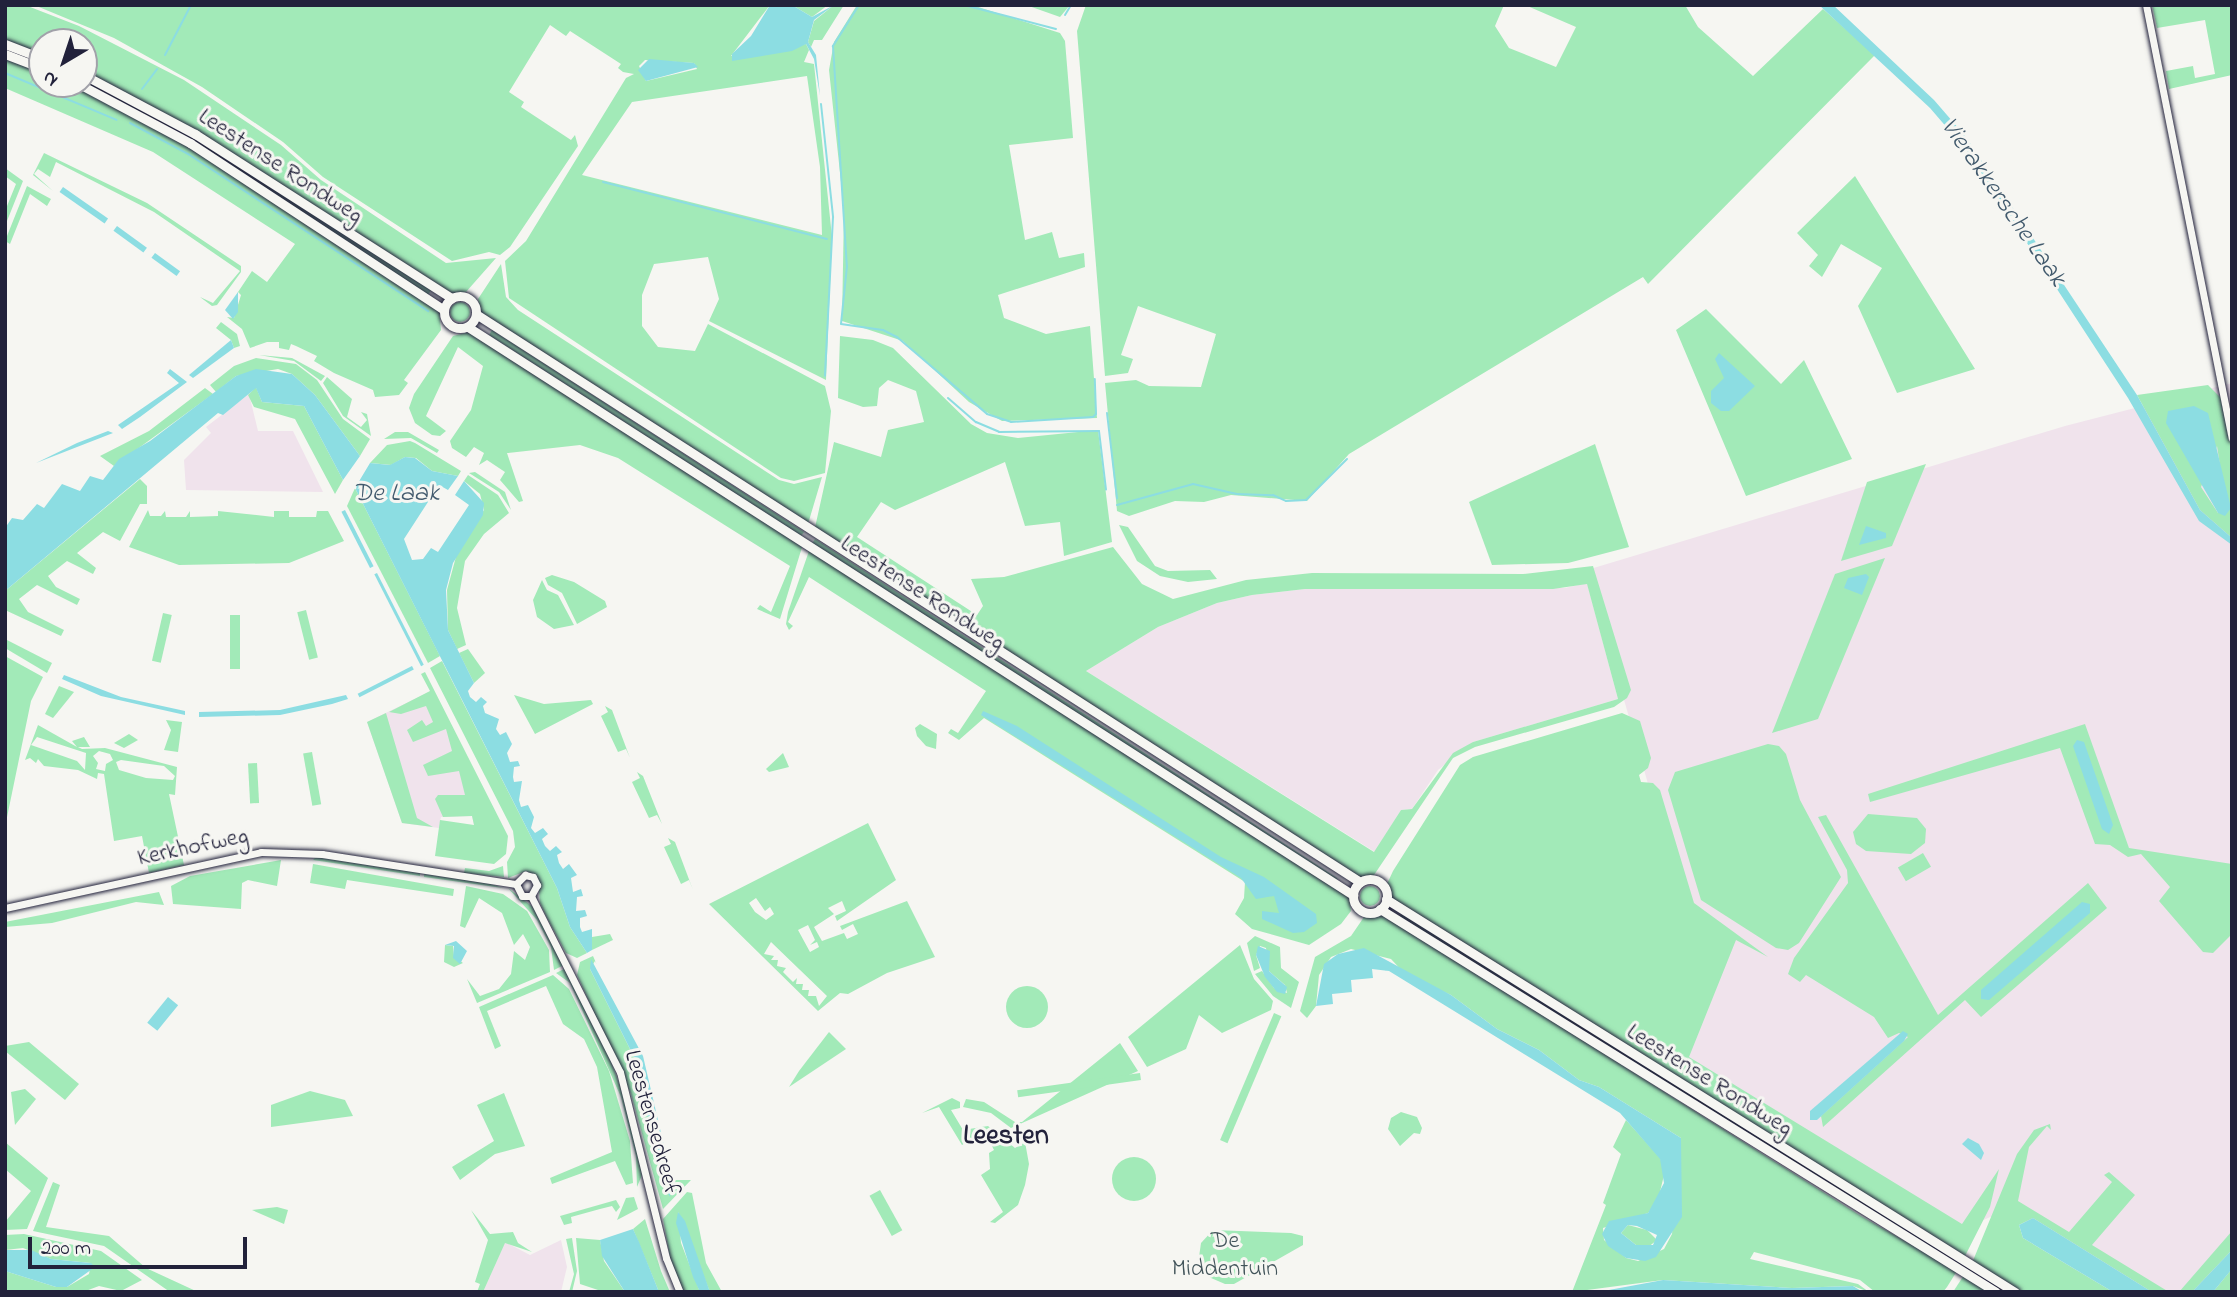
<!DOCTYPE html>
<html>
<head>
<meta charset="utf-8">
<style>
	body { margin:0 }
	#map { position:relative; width:2237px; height:1297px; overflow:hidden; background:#f6f6f2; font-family:"Indie Flower",sans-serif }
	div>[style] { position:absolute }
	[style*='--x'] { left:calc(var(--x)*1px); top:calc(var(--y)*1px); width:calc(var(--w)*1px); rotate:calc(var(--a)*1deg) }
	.built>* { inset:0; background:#f0e3ec }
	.green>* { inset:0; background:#a2eab8; transform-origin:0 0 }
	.round { border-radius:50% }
	.water>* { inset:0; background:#8cdde2; transform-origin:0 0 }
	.stream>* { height:2px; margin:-1px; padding:0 1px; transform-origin:1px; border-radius:1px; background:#8cdde2 }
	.roads { filter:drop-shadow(0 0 2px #22223b) drop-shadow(0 0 2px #22223b) }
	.minor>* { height:7px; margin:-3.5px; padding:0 3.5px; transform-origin:3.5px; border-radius:3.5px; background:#f6f6f2 }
	.major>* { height:9px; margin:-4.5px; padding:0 4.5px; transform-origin:4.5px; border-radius:4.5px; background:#f6f6f2 }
	.major>.ring { margin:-4.5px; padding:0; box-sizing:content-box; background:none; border:9px solid #f6f6f2; border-radius:50% }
	span { translate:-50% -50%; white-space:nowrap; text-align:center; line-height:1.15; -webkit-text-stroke:6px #f6f6f2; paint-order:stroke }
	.street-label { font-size:24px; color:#22223b }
	.park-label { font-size:24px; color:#42545a }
	.water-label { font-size:26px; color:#425a6d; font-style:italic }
	.quarter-label { font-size:28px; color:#22223b; font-weight:700 }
	.frame { position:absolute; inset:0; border:7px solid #22223b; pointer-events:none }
	.north { position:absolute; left:28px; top:28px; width:70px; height:70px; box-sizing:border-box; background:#f6f6f2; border:2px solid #a1a1a9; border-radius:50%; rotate:219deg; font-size:19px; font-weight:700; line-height:28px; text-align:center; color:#22223b }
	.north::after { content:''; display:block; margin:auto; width:24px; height:32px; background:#22223b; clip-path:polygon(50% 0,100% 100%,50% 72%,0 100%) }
	.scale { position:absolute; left:28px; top:1237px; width:219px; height:32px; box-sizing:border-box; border:4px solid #22223b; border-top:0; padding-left:9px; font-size:21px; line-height:24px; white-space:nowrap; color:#22223b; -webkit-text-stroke:5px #f6f6f2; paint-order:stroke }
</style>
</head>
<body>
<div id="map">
	<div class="built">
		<div style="clip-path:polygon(2232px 383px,2232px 1253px,2199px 1292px,2143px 1292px,2006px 1210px,1961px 1230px,1677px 1056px,1684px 910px,1587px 570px,2065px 426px)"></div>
		<div style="clip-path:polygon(249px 394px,258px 431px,293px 431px,323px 492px,186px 490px,184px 460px,211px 433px,206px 427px)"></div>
		<div style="clip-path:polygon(1587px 583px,1618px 699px,1473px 742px,1438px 770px,1412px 809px,1401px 810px,1375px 852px,1086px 671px,1158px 627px,1217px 603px,1252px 595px,1305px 589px,1565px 588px)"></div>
		<div style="clip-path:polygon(431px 691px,501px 829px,474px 825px,472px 816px,441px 817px,439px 828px,402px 823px,367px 722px)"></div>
		<div style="clip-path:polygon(561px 1240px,567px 1267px,561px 1292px,483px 1292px,505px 1242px,530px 1255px)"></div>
	</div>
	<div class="green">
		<div style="clip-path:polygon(5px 5px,25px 5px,79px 26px,184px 80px,281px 145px,321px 180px,446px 263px,496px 258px,466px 292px,450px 294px,188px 127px,84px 73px,84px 42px,42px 42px,42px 55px,5px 41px)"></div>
		<div style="clip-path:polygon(evenodd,34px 5px,770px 5px,731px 56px,806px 44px,809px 50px,804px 62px,814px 64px,832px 237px,826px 380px,709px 321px,719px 299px,708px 257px,654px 264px,642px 295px,642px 326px,658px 347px,695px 351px,708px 324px,825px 386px,831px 411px,825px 473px,794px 481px,781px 478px,509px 298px,505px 261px,526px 241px,626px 78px,634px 74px,623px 72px,618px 68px,621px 64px,570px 31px,566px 36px,550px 25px,509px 92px,524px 102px,521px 107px,571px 140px,575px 135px,578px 146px,510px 247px,500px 255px,489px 252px,452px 261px,323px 177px,283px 142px,202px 87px,114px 38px,34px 5px,645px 60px,694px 63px,697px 69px,646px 81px,639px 66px,645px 60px,34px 5px,807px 76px,820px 167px,822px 235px,582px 175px,632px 102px,807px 76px)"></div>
		<div style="clip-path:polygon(792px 5px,828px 5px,812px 17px)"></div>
		<div style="clip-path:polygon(834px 5px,844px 5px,822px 40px,814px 40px,811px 47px,808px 42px,814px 21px)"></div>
		<div style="clip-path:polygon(857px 5px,972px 5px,1060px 33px,1065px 41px,1073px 138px,1009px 145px,1025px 240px,1052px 232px,1059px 258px,1084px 253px,1085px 267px,998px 295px,1004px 318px,1046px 334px,1090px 326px,1097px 418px,1002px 421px,969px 402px,903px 341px,842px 321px,844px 210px,829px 70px,834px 42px)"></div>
		<div style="clip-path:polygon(1026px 5px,1070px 5px,1060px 17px)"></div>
		<div style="clip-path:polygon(1086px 5px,1504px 5px,1495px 26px,1509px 48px,1556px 67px,1576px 27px,1525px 5px,1685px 5px,1698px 27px,1753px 76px,1823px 9px,1875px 55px,1648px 284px,1643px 277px,1349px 454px,1307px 501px,1231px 495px,1204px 502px,1175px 501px,1129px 516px,1117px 511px,1105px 383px,1136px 380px,1149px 386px,1201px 387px,1216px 334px,1138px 306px,1121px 355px,1133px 359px,1128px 373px,1105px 376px,1077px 31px)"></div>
		<div style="clip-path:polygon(2152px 5px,2231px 5px,2232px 75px,2169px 89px,2166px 71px,2193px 66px,2195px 78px,2215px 74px,2205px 20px,2157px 28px)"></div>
		<div style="clip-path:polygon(5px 57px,42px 71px,42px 84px,73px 84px,188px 145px,439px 310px,441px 330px,404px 380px,408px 383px,399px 395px,375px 397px,373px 390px,334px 373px,314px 361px,317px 356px,296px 346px,291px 344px,289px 350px,279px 348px,279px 342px,267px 342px,250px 348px,242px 329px,227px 317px,234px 318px,241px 295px,238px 292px,252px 271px,267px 282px,295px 244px,153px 152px,5px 88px)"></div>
		<div style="clip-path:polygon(84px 78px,161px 117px,431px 290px,428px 295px,238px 171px,84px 84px)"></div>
		<div style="clip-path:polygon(44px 153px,147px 203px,241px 266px,241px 272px,217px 305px,212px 306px,200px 297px,213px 303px,240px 271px,154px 212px,56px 162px,50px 177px,38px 169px,34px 174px,53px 191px,33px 175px)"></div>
		<div style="clip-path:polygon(5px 168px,23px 181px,5px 226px,5px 211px,16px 184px,5px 176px)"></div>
		<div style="clip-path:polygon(1855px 176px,1975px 369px,1897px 393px,1858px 306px,1882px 268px,1841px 244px,1822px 277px,1809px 266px,1818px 255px,1797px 233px)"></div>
		<div style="clip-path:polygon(27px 186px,51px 199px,47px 206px,30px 194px,10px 244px,5px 241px)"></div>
		<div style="clip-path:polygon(501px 264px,506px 297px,518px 310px,779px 480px,794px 484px,822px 477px,808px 524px,481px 315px,478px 299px)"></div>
		<div class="round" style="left:450px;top:302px;width:20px;height:20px"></div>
		<div style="clip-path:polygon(1706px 309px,1781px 384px,1804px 360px,1852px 459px,1746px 496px,1676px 330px)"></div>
		<div style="clip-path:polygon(221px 322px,237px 334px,240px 346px,234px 348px,231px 340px,216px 328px)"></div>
		<div style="clip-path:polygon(492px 330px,804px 532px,801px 536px,489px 335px)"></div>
		<div style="clip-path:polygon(469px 332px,803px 544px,780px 619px,757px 609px,760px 605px,771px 612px,790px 566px,618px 458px,580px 445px,507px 453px,523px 501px,519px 502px,500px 480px,505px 472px,487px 460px,479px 465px,484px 453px,474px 447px,466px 457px,452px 448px,450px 441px,471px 410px,483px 366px,458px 347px,426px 416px,446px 431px,440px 436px,432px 435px,415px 423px,409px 408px,414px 394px,453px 336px)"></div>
		<div style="clip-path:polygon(evenodd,840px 336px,873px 340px,893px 348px,971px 424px,987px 433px,1018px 438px,1098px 430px,1112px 542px,1064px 556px,1060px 522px,1025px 526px,1005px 462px,895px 510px,881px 502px,857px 537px,977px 615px,983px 606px,971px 579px,1004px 577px,1113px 547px,1142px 584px,1173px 599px,1246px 580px,1312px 573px,1523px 574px,1593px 566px,1631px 690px,1627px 698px,1614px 707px,1475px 747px,1453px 758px,1374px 875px,1358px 879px,814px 532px,834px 442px,881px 457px,888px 430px,924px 422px,916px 391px,888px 380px,879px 388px,877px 406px,863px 407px,838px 398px,840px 336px,1587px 584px,1618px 699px,1473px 742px,1453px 753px,1412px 809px,1401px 810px,1374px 852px,1086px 671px,1158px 627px,1217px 603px,1252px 595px,1305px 589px,1553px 589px,1587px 584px)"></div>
		<div style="clip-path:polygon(259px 355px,292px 358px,325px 376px,321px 381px,294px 361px)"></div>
		<div style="clip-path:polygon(256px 358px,296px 364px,317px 380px,343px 419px,370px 439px,360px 456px,315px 395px,292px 374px,278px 369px,236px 376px,216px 392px,210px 385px,234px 366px)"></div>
		<div style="clip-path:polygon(327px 377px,352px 399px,347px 417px,361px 427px,367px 420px,361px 412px,367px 414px,371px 436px,343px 416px,323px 383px)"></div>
		<div style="clip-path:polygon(evenodd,2208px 385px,2221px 398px,2232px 451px,2232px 538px,2200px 510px,2137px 395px,2208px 385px,2217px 446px,2221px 472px,2218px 513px,2201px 487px,2217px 446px)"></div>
		<div style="clip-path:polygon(256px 387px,262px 402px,304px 406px,343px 480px,335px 494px,295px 419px,254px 407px,248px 395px)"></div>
		<div style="clip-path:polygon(205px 388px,213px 394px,114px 466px,100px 456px,149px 431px)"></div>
		<div style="clip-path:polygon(395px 432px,408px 432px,439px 450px,437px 453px,411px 438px,384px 439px)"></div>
		<div style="clip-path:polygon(410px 441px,415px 443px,461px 471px,458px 476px,432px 471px,416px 458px,405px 457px,391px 465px,370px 463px,387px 445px)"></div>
		<div style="clip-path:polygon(1595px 444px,1629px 547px,1568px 563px,1492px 565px,1469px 502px)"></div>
		<div style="clip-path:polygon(1926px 464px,1892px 546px,1841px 561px,1867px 482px)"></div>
		<div style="clip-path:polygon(475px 472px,505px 492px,511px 510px,499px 492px,469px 473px)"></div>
		<div style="clip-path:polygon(468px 475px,498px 495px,509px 513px,484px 534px,465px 561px,457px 608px,466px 645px,457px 649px,448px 630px,447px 590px,457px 553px,484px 510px,480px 494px,464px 481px)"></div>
		<div style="clip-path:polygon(140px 479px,147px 486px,147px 504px,140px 504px,120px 541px,103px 532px,77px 553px,96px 568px,93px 574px,67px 561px,48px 576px,56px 587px,80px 599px,77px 605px,37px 585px,19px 599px,28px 612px,64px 630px,61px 636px,5px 610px,5px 591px)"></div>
		<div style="clip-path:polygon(355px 488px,440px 656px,428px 663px,347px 506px)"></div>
		<div style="clip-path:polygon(148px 510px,150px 516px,161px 516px,165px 511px,166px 517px,186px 517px,190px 511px,190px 517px,218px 516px,218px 511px,274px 517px,274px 511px,289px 511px,289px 517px,316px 517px,317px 511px,328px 511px,344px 541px,289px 563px,179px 565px,129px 547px)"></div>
		<div style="clip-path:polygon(1119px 525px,1128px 527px,1155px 566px,1168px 571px,1210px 570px,1217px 579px,1188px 582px,1160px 576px,1137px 561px)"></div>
		<div style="left:815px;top:539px;width:623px;height:5px;rotate:33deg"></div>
		<div style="clip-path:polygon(810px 548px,1349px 895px,1351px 911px,1341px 924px,1309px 945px,1252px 929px,1235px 914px,1244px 898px,1245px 882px,984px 718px,959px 740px,948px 733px,951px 729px,958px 733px,986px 691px,809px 577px,788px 622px,793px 626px,789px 630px,786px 624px,788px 612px)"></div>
		<div style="clip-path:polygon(1885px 558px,1818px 719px,1772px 733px,1835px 574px)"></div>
		<div style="clip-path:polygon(552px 575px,574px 582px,605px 601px,607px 607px,577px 624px,562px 593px,548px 585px,545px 578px)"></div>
		<div style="clip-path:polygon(542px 580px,547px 590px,558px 595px,574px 625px,554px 629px,537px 617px,533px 600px)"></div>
		<div style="left:306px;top:610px;width:49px;height:9px;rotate:76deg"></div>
		<div style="left:163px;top:613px;width:9px;height:49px;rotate:13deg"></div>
		<div style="left:230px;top:615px;width:10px;height:54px"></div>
		<div style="clip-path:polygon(5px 639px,52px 663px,47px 673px,5px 648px)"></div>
		<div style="clip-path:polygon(468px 649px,485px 673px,474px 683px,459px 653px)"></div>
		<div style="clip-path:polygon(5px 656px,43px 677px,31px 701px,5px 827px)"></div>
		<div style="clip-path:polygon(442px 661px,557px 888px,570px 927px,587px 953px,577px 958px,566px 953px,547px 918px,540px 903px,538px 877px,526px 871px,508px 878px,507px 862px,515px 847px,513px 831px,430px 668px)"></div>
		<div style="clip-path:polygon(425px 672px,508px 836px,506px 854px,494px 864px,435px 856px,440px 820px,474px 825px,472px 816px,443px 817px,435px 799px,438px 795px,465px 795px,459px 771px,428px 776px,423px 765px,452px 751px,446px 729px,413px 742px,407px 730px,422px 720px,426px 726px,433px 722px,426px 706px,401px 714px,389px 712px,430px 691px,421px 674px)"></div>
		<div style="clip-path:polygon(59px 686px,74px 692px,53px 718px,45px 714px)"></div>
		<div style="clip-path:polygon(514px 695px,544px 704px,591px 700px,593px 704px,535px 734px)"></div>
		<div style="clip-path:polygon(605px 706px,612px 710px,630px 758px,626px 749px,618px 752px,601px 716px,608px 712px)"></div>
		<div style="clip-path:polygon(386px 713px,417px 818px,433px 827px,402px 823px,367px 722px)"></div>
		<div style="clip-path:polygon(1622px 713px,1640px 721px,1651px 758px,1648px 768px,1639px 775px,1641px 782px,1653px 783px,1660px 790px,1694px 903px,1768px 957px,1736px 940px,1689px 1057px,1962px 1224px,1999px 1169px,1990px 1207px,1964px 1258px,1390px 899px,1387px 884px,1393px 871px,1460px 765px,1473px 757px)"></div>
		<div style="clip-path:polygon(166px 720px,182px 722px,178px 752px,164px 750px,171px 730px)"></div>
		<div style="clip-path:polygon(920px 724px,937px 734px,936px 749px,926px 746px,917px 736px,915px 728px)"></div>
		<div style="clip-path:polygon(2085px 724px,2129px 848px,2232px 864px,2232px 934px,2213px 953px,2203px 952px,2159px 901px,2170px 887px,2141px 854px,2128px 857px,2110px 845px,2095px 844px,2060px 748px,1870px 802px,1868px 794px)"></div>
		<div style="clip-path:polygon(evenodd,38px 725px,77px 747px,72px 741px,84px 737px,90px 747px,78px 747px,82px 749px,105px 748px,177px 767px,175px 795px,169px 794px,184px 865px,149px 873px,142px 836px,114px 841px,104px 774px,98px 773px,97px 779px,78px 770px,44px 766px,38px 759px,36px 763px,30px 758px,25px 760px,38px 725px,37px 737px,86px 753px,85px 770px,77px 761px,31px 745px,37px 737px,38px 725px,99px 751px,110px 754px,113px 760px,106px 764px,105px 771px,96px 769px,98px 763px,93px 756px,99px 751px,38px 725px,121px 760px,164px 766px,175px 776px,173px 780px,146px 778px,119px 770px,116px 762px,121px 760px)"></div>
		<div style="clip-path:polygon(129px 734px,138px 740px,124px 748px,114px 743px)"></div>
		<div style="clip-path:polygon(1768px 744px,1779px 746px,1786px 754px,1800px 800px,1841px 877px,1799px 943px,1788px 950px,1776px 948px,1701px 900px,1668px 790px,1675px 772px)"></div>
		<div style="left:312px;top:752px;width:53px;height:9px;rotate:80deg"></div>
		<div style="clip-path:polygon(783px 753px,789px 767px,769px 772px,766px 769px)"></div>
		<div style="left:257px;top:763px;width:40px;height:9px;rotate:87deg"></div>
		<div style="clip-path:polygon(637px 772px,643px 776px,662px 824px,657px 815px,649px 818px,632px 782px,640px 778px)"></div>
		<div style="clip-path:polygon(1868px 814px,1917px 818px,1926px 829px,1925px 843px,1911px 854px,1866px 851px,1856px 844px,1853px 832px)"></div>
		<div style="clip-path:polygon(1826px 815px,1938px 1015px,2088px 883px,2107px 908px,1981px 1017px,1965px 1000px,1823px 1127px,1821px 1116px,1908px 1037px,1899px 1033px,1888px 1038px,1874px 1017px,1806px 975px,1800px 982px,1788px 974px,1794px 958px,1848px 883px,1847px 870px,1818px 817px)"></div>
		<div style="clip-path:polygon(evenodd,868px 823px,896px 880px,837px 921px,835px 916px,846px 911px,842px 901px,828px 908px,834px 914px,814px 927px,822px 941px,844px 933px,847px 939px,858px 934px,853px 924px,842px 930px,840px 926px,907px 901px,935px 957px,887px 973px,848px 994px,840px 993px,818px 1011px,709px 904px,868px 823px,756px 898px,765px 911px,770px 907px,774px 914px,766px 920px,755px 912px,749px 903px,756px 898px,868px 823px,808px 925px,815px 940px,810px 945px,817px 942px,819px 947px,810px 952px,798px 930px,808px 925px,868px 823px,771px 942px,827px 996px,819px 1006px,816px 996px,808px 996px,809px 990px,802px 990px,803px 984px,796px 984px,797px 978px,793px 982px,783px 972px,786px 968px,777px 966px,778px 960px,771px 960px,774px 956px,764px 954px,771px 942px)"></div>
		<div style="clip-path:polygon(668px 838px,675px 842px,693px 890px,689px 880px,681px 884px,664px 847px,671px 844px)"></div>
		<div style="left:1923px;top:853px;width:16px;height:29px;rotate:60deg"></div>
		<div style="clip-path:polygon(316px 857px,420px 873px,420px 876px,313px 860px)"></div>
		<div style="clip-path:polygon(281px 860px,277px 886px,248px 880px,242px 883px,241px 909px,173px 904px,171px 886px,190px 876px)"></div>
		<div style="clip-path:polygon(313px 864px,454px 889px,453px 896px,347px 880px,345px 889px,310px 883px)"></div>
		<div style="clip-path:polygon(503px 866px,504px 877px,464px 873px,465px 868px,489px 871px)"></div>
		<div style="clip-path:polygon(424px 874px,488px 883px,503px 888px,424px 877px)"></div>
		<div class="round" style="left:1360px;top:886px;width:20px;height:20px"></div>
		<div style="clip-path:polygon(466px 886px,503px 894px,527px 911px,549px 950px,550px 972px,477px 1003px,467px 979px,480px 996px,499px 989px,511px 974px,514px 951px,525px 960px,530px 947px,523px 934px,514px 945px,502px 913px,479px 898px,465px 928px,460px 926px)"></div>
		<div style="clip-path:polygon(508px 888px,533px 907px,564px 965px,554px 970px,551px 947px,537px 920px)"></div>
		<div style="clip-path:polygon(159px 892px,164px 905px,136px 902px,52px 923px,5px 927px,5px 922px)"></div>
		<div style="left:1402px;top:913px;width:660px;height:6px;rotate:32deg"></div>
		<div style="clip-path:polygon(1384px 915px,1861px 1216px,1957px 1271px,1947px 1287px,1943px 1292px,1875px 1292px,1860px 1280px,1754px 1252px,1750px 1259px,1858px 1284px,1869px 1292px,1853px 1286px,1792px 1288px,1663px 1280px,1572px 1292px,1606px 1205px,1603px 1203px,1621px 1154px,1613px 1147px,1626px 1120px,1660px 1158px,1665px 1171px,1658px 1200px,1648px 1213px,1603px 1228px,1604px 1240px,1626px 1258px,1638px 1261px,1664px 1249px,1672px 1234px,1681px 1138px,1599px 1087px,1579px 1080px,1539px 1050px,1497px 1029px,1451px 995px,1405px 974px,1391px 959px,1351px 949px,1331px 957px,1319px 975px,1316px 1006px,1307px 1018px,1300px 1011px,1315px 957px,1351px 936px,1364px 917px)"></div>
		<div style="clip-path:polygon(610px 934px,613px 940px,592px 950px,592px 937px)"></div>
		<div style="clip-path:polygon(1255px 936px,1280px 947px,1281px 968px,1299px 982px,1291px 1008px,1273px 996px,1255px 974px,1262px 971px,1274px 988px,1287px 993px,1285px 985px,1269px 971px,1266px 948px,1260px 946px,1256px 955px,1260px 968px,1254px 971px,1247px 943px)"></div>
		<div style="clip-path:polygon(445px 945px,453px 946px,454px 956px,463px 963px,454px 967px,444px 962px)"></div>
		<div style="clip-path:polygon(1240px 945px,1254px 979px,1273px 1001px,1271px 1010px,1222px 1033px,1199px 1015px,1186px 1049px,1147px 1067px,1128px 1037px)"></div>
		<div style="clip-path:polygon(593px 956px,597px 965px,595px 961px,590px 969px,635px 1059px,666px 1194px,673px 1192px,672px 1180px,691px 1180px,663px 1209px,631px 1094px,577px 975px,580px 962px)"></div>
		<div style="clip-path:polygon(566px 968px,607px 1051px,629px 1110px,642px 1175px,637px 1187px,636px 1156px,621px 1097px,570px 983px,556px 973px)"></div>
		<div style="clip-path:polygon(553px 975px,569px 989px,609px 1071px,630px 1141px,633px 1183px,626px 1185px,615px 1161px,552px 1184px,550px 1178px,612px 1152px,597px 1067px,584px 1039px,563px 1024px,546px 986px,487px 1011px,501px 1046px,495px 1049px,479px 1007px)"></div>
		<div class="round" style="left:1006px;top:986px;width:42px;height:42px"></div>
		<div style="left:1274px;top:1013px;width:8px;height:138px;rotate:23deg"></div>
		<div style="clip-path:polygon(829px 1032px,846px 1049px,789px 1087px,799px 1071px)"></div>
		<div style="clip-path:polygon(29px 1042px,79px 1084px,65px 1100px,5px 1051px,5px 1046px)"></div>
		<div style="clip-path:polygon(1120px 1043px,1138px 1071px,1011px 1128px,991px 1113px,963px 1107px,966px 1099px,984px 1102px,1015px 1122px,1022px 1122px)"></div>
		<div style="left:1140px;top:1073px;width:7px;height:124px;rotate:82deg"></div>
		<div style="clip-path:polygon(25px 1089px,36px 1099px,15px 1125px,11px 1092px)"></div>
		<div style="clip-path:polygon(310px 1091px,345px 1100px,353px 1116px,271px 1127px,271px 1105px)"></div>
		<div style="clip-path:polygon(504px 1093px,525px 1146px,495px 1154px,460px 1180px,452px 1167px,494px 1141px,477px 1105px)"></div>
		<div style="clip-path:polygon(952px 1098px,960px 1102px,960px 1108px,951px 1110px,963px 1130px,988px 1126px,1015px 1148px,1025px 1142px,1029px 1164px,1025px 1185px,1018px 1205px,995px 1223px,990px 1222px,1003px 1212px,981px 1175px,990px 1169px,989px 1153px,994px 1150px,991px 1144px,971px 1139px,962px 1145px,939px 1107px,922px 1113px)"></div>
		<div style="clip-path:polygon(1401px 1112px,1417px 1117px,1422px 1128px,1420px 1134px,1414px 1133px,1400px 1146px,1388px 1129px,1391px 1118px)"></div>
		<div style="clip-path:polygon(2050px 1124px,2051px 1130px,2047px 1126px,2029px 1147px,2018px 1201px,2069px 1232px,2112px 1182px,2104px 1175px,2109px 1172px,2135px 1195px,2092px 1245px,2169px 1292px,2152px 1292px,2033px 1218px,2019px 1225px,2023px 1238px,2113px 1292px,2019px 1292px,1972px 1263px,2017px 1154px,2034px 1130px)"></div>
		<div style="clip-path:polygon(5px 1142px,48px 1178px,27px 1229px,5px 1230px,5px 1222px,31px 1191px,5px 1169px)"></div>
		<div class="round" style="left:1112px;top:1157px;width:44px;height:44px"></div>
		<div style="clip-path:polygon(53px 1182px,60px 1185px,46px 1227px,109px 1236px,146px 1268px,198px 1292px,170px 1292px,104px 1246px,33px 1231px)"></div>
		<div style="left:880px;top:1190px;width:46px;height:12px;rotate:61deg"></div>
		<div style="clip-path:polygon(687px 1192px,692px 1193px,706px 1263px,722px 1292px,710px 1292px,678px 1212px,681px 1243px,700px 1292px,684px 1292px,671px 1263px,663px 1219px)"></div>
		<div style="clip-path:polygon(634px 1197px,638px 1209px,617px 1220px,626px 1198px)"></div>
		<div style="clip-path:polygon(616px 1200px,620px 1207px,616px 1212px,612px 1206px,600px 1209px,571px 1217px,572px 1223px,564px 1225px,560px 1216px)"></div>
		<div style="clip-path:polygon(277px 1207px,288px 1210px,284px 1224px,252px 1210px)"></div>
		<div style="clip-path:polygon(471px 1210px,490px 1234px,513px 1232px,518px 1243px,532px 1252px,505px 1243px,483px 1292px,477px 1292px,480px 1284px,475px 1282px,488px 1240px)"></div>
		<div style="clip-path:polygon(645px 1219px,661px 1271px,670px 1292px,659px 1292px,633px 1229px)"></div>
		<div style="clip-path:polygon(1628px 1225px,1647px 1230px,1657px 1240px,1647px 1248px,1636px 1245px,1621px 1233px)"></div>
		<div style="clip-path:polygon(1213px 1230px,1291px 1233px,1303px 1236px,1303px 1245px,1234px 1284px,1225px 1284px,1204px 1275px,1198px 1264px,1201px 1243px)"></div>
		<div style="clip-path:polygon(2232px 1231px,2232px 1250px,2192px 1292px,2179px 1292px)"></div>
		<div style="clip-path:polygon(24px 1234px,101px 1251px,142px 1280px,121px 1291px,99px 1286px,83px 1292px,5px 1291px,5px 1271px,56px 1287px,67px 1287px,89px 1274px,91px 1263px,51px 1259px,23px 1248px,5px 1250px,5px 1235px)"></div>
		<div style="clip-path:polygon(572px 1238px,577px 1271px,572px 1292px,569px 1292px,574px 1274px,566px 1239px)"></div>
		<div style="clip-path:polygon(576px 1238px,600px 1240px,604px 1261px,625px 1292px,604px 1292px,580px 1284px)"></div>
		<div style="clip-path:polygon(2232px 1269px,2232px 1292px,2213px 1292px,2231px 1270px)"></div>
		<div style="clip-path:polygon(1964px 1275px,1991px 1292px,1953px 1292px)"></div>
	</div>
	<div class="water">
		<div style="clip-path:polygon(770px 5px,792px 5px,812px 17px,834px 5px,814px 20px,808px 42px,816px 55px,820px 96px,814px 59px,806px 44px,792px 51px,732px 61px,732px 54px,751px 36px)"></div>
		<div style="clip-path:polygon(1819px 5px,1833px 5px,1934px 100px,1966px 137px,2137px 395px,2200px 510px,2232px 538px,2232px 545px,2199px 521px,2128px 398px,1967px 151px,1930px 108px)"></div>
		<div style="clip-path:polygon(649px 59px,694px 63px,698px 67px,646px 81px,638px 70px)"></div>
		<div style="left:63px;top:187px;width:55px;height:6px;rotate:35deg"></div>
		<div style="left:117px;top:226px;width:37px;height:6px;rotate:36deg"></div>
		<div style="left:155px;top:253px;width:31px;height:6px;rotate:36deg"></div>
		<div style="clip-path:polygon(238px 292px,238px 312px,233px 319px,225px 310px)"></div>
		<div style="clip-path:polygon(231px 340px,234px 348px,193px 378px,189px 375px)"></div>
		<div style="clip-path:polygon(1719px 353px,1755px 386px,1729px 411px,1721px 411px,1711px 403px,1711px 391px,1724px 378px,1715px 359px)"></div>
		<div style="clip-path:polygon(170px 369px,187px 382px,140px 417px,122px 429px,118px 425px,179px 383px,167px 373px)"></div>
		<div style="clip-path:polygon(256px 369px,292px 374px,315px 395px,360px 456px,343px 480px,304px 406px,262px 402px,256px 388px,223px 415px,218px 413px,5px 591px,5px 528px,12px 518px,23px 520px,37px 504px,44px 508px,62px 484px,80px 491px,90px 476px,103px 480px,119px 459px,150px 441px,236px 376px)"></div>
		<div style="clip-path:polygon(2194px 406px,2208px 413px,2231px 508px,2225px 516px,2218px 513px,2166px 423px,2168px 411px)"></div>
		<div style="clip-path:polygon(108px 431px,113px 433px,36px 463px,77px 443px)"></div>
		<div style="clip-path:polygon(405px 457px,415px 458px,432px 471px,458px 476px,448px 490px,439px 485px,404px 539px,412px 560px,423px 559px,431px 548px,438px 552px,469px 505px,455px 495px,464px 481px,484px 503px,483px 515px,453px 563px,446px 590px,448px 630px,474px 683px,468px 691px,470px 697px,476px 702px,481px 697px,487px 702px,483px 706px,485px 713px,499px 719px,496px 729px,500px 735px,506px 732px,512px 744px,507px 753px,510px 762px,518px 761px,520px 766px,514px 767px,513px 777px,514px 782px,522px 781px,519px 800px,521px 807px,528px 805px,534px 817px,531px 828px,535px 833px,543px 828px,548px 834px,542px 839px,545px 846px,550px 851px,556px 846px,562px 852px,557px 855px,559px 863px,563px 869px,569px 864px,577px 875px,571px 878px,573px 892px,581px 889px,583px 896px,577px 897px,576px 911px,585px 910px,587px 916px,580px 918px,580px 927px,582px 932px,592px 929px,592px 950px,587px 953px,570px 927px,557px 888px,355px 488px,370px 463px,390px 465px)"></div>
		<div style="left:345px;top:510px;width:63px;height:4px;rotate:63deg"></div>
		<div style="clip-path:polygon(1866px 526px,1886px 533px,1886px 538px,1859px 545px)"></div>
		<div style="left:377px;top:573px;width:103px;height:3px;rotate:63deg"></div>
		<div style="clip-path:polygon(1866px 574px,1869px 577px,1862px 595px,1844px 588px,1848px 578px)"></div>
		<div style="left:412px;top:666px;width:4px;height:61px;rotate:63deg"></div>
		<div style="clip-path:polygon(64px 675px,121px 697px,185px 711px,185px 715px,101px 696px,62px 679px)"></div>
		<div style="clip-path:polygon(346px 695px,348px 699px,332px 704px,280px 715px,199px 717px,199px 712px,280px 710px)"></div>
		<div style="clip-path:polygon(983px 711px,1017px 726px,1221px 857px,1264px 877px,1316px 914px,1317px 923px,1304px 932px,1293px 933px,1262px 919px,1262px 911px,1279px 913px,1274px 896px,1256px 899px,1241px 878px,981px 715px)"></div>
		<div style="clip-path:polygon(2077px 740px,2084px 742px,2113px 825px,2109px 834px,2102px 829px,2073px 746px)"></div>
		<div style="clip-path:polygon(2082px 902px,2090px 904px,2090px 913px,1989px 1000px,1981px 999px,1981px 990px)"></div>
		<div style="clip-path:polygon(456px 941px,467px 951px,460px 964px,453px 958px,454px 946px,445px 945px)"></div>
		<div style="clip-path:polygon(1258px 946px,1270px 951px,1269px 971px,1287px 987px,1285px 994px,1277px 992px,1265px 977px,1256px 955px)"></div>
		<div style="clip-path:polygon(evenodd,1364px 948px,1451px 995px,1497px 1029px,1539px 1050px,1579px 1080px,1599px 1087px,1681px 1138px,1682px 1217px,1656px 1257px,1645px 1261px,1626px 1258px,1608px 1246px,1602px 1234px,1609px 1221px,1648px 1213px,1664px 1183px,1660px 1159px,1620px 1113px,1389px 971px,1372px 969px,1373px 978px,1351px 980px,1352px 992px,1332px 994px,1333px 1004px,1316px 1006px,1324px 964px,1338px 954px,1364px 948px,1637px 1226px,1657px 1235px,1653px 1245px,1636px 1245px,1621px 1233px,1628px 1225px,1637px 1226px)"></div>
		<div style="clip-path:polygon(591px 959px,643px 1056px,672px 1180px,670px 1197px,663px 1185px,635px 1059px,590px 969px)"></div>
		<div style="left:168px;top:997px;width:13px;height:33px;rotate:39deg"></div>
		<div style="clip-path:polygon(1903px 1031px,1908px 1034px,1904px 1041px,1817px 1120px,1810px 1120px,1810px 1111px)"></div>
		<div style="clip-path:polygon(1968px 1138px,1979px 1144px,1984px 1153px,1981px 1160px,1962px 1144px)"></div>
		<div style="clip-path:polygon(678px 1212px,685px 1221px,710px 1292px,700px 1292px,693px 1277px,676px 1223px)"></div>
		<div style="clip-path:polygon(2033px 1218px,2152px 1292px,2113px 1292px,2023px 1238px,2019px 1225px)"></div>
		<div style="clip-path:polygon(633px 1229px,639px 1242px,659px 1292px,625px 1292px,602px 1256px,600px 1240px)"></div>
		<div style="clip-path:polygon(5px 1250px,31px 1250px,51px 1259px,91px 1263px,95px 1267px,67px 1287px,56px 1287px,5px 1271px)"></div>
		<div style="clip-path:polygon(2232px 1250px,2232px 1269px,2213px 1292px,2192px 1292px)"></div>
		<div style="clip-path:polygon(1663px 1280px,1792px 1288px,1853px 1286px,1863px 1292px,1598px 1292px)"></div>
	</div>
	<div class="stream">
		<div style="--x:859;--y:5;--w:49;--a:122.4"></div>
		<div style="--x:833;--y:46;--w:220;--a:86.4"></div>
		<div style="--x:847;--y:266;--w:58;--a:95.9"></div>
		<div style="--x:841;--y:324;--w:42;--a:8.1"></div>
		<div style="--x:883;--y:330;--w:16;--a:27"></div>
		<div style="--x:897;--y:337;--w:118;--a:40.5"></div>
		<div style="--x:987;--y:414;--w:25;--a:18"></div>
		<div style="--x:1011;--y:422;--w:82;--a:-3.5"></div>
		<div style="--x:1093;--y:417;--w:4;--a:-45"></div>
		<div style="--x:1096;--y:414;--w:35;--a:-92"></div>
		<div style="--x:964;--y:5;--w:95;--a:14.6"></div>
		<div style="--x:1065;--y:15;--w:12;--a:-59"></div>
		<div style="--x:165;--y:55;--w:56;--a:-62.5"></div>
		<div style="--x:5;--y:73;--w:121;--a:22.8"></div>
		<div style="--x:142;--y:89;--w:25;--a:-53"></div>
		<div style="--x:821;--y:104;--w:114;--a:83.9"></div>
		<div style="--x:833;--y:217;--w:159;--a:92.9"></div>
		<div style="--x:130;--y:123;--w:66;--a:28.1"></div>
		<div style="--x:188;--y:154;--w:287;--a:33.2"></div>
		<div style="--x:603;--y:182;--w:231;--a:14.3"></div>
		<div style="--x:948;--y:398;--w:37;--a:41"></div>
		<div style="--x:976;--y:422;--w:25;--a:23"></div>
		<div style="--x:999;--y:432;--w:100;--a:-0.6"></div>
		<div style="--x:1099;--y:431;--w:59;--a:83.2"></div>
		<div style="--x:1107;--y:413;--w:86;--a:83.3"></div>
		<div style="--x:1117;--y:505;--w:79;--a:-15.4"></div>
		<div style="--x:1193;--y:484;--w:45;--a:12.8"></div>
		<div style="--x:1237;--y:494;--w:36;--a:2"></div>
		<div style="--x:1273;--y:495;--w:14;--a:25"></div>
		<div style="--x:1286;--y:501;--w:20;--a:-3"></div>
		<div style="--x:1306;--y:500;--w:58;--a:-45"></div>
	</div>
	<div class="roads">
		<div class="minor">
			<div style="--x:2146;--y:5;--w:441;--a:78.8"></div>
			<div style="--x:516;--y:884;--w:13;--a:-45"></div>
			<div style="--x:525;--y:875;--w:8;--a:14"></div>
			<div style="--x:533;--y:877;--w:9;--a:63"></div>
			<div style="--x:537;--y:885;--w:13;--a:119"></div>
			<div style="--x:516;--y:884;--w:13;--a:63"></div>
			<div style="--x:522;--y:896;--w:9;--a:0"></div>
			<div style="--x:531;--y:896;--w:197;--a:63.2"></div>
			<div style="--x:620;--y:1072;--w:192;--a:76.1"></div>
			<div style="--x:666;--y:1258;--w:37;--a:68"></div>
			<div style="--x:5;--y:908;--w:262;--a:-12.3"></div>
			<div style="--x:261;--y:852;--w:61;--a:1.9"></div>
			<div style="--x:322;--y:854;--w:196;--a:8.8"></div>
		</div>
		<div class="major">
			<div style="--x:5;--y:44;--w:40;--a:21"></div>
			<div style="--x:5;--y:54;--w:40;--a:21"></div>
			<div style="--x:84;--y:75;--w:126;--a:28"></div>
			<div style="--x:195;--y:134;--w:304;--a:32.6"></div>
			<div style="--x:79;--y:84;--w:126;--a:28"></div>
			<div style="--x:190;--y:143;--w:304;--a:33.3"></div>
			<div class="ring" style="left:444px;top:296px;width:23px;height:23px"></div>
			<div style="--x:476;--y:314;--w:1051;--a:32.72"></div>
			<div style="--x:468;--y:327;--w:1052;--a:32.69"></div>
			<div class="ring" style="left:1353px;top:879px;width:25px;height:25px"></div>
			<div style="--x:1386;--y:899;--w:742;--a:32"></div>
			<div style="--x:1380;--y:909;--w:725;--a:31.87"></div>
		</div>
	</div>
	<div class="street-label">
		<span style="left:280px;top:167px;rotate:33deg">Leestense Rondweg</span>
		<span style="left:922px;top:594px;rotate:33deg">Leestense Rondweg</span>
		<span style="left:193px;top:848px;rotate:-12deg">Kerkhofweg</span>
		<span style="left:1709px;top:1081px;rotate:32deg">Leestense Rondweg</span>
		<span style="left:651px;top:1123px;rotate:74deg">Leestensedreef</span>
	</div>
	<div class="park-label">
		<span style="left:1225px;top:1256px">De<br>Middentuin</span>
	</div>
	<div class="water-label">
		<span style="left:2002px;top:203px;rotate:55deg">Vierakkersche Laak</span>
		<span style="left:396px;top:495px">De Laak</span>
	</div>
	<div class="quarter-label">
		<span style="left:1006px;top:1137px">Leesten</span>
	</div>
	<div class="frame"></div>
	<div class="north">N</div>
	<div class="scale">200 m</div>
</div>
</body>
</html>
